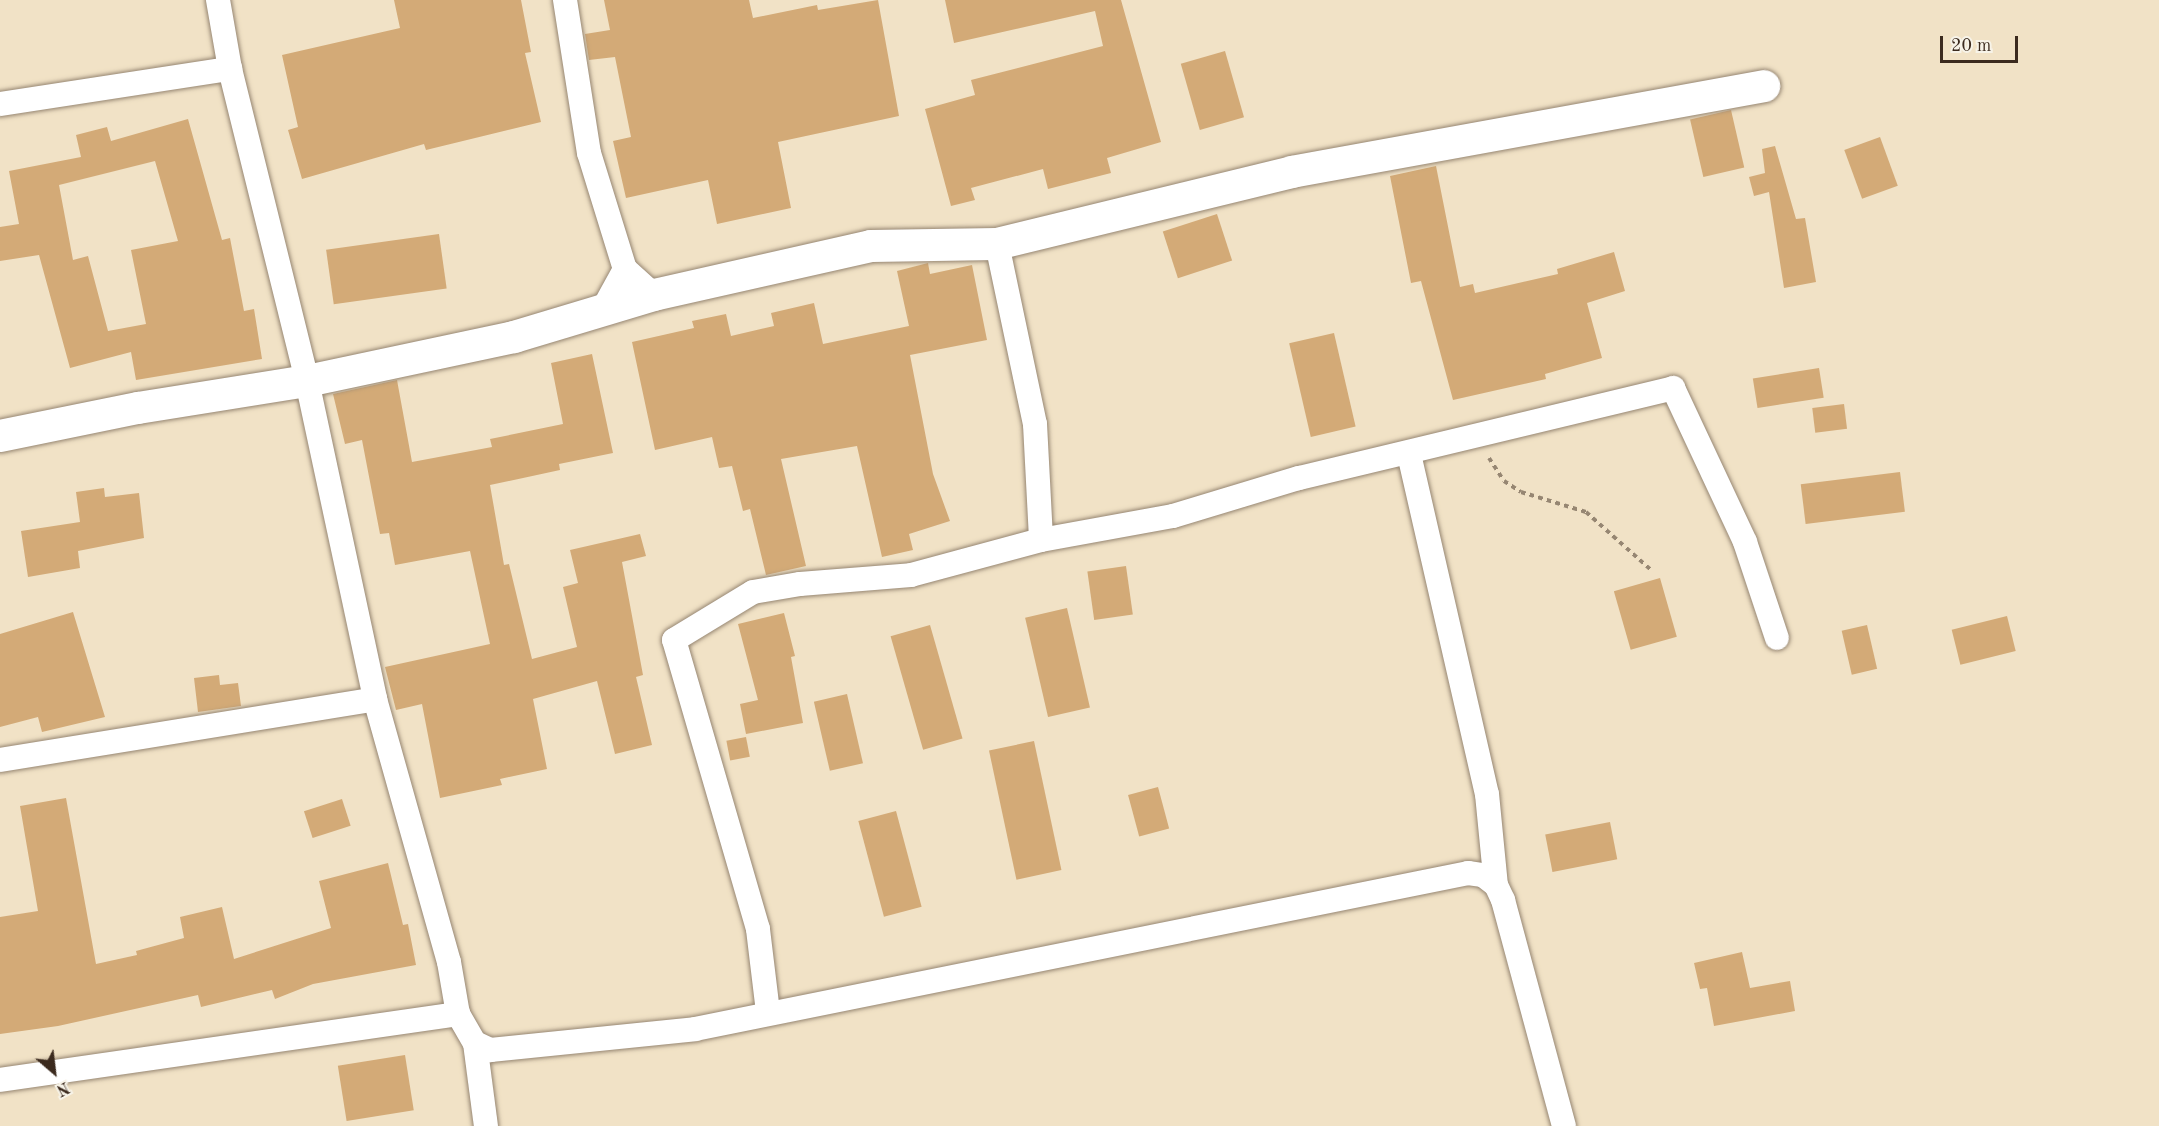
<!DOCTYPE html>
<html>
<head>
<meta charset="utf-8">
<style>
	body { margin:0 }
	#map { position:relative; width:2159px; height:1126px; overflow:hidden; background:#f1e2c6; font-family:"Old Standard TT",serif }
	div>[style] { position:absolute }
	[style*='--x'] { left:calc(var(--x)*1px); top:calc(var(--y)*1px); width:calc(var(--w)*1px); rotate:calc(var(--a)*1deg) }
	.building>* { inset:0; background:#d3aa77; transform-origin:0 0 }
	.path>* { height:4px; margin-top:-2px; transform-origin:0; background:repeating-linear-gradient(90deg,#968672 0 4.5px,transparent 0 9px) }
	.roads { filter:drop-shadow(0 0 2px #968672) drop-shadow(0 0 2px #968672) }
	.minor>* { height:24px; margin:-12px; padding:0 12px; transform-origin:12px; border-radius:12px; background:#fff }
	.tertiary>* { height:32px; margin:-16px; padding:0 16px; transform-origin:16px; border-radius:16px; background:#fff }
	span { translate:-50% -50%; white-space:nowrap; text-align:center; line-height:1.15; -webkit-text-stroke:6px #f7f3e8; paint-order:stroke }
	.north { position:absolute; left:24px; top:1042px; width:60px; height:60px; -webkit-text-stroke:4px #f7f3e8; paint-order:stroke; rotate:152deg; font-size:16px; font-weight:700; line-height:24px; text-align:center; color:#3b2a1e }
	.north::after { content:''; display:block; margin:auto; width:21px; height:27px; background:#3b2a1e; clip-path:polygon(50% 0,100% 100%,50% 72%,0 100%) }
	.scale { position:absolute; left:1940px; top:36px; width:78px; height:27px; box-sizing:border-box; border:3px solid #3b2a1e; border-top:0; padding-left:8px; font-size:18px; line-height:21px; white-space:nowrap; color:#3b2a1e; -webkit-text-stroke:4px #f7f3e8; paint-order:stroke }
</style>
</head>
<body>
<div id="map">
	<div class="building">
		<div style="clip-path:polygon(394px 0,521px 0,531px 52px,525px 53px,541px 122px,426px 150px,424px 144px,302px 179px,288px 130px,298px 127px,282px 55px,400px 28px)"></div>
		<div style="clip-path:polygon(604px 0,749px 0,753px 18px,817px 5px,818px 10px,878px 0,899px 116px,778px 142px,791px 208px,717px 224px,708px 180px,626px 198px,613px 141px,631px 137px,615px 57px,589px 60px,585px 34px,610px 30px)"></div>
		<div style="clip-path:polygon(945px 0,1121px 0,1161px 142px,1107px 158px,1111px 173px,1048px 189px,1043px 169px,971px 188px,975px 200px,951px 206px,925px 109px,975px 95px,971px 80px,1103px 46px,1095px 11px,954px 43px)"></div>
		<div style="left:1225px;top:51px;width:69px;height:46px;rotate:74deg"></div>
		<div style="left:1731px;top:110px;width:59px;height:42px;rotate:77deg"></div>
		<div style="clip-path:polygon(evenodd,188px 119px,222px 240px,230px 238px,244px 311px,254px 309px,262px 359px,136px 380px,131px 352px,70px 368px,39px 255px,0 261px,0 227px,19px 224px,9px 171px,81px 157px,76px 135px,107px 127px,111px 141px,188px 119px,155px 161px,178px 241px,131px 250px,146px 324px,108px 331px,88px 256px,73px 260px,59px 185px,155px 161px)"></div>
		<div style="left:1880px;top:137px;width:52px;height:38px;rotate:70deg"></div>
		<div style="clip-path:polygon(1775px 146px,1796px 219px,1805px 218px,1816px 282px,1784px 288px,1769px 192px,1754px 196px,1749px 177px,1765px 173px,1762px 149px)"></div>
		<div style="clip-path:polygon(1436px 166px,1460px 287px,1473px 284px,1475px 293px,1558px 274px,1557px 269px,1614px 252px,1625px 291px,1587px 303px,1602px 358px,1545px 374px,1546px 379px,1453px 400px,1421px 281px,1411px 283px,1390px 176px)"></div>
		<div style="left:1217px;top:214px;width:49px;height:57px;rotate:72deg"></div>
		<div style="left:439px;top:234px;width:55px;height:114px;rotate:82deg"></div>
		<div style="clip-path:polygon(928px 263px,930px 274px,972px 265px,987px 340px,910px 355px,933px 474px,950px 521px,909px 534px,913px 550px,882px 557px,857px 446px,781px 459px,806px 566px,766px 575px,750px 509px,743px 511px,732px 466px,719px 468px,712px 437px,655px 450px,632px 342px,694px 328px,692px 321px,726px 314px,731px 336px,774px 326px,771px 313px,814px 303px,823px 344px,909px 326px,897px 271px)"></div>
		<div style="left:1334px;top:333px;width:96px;height:46px;rotate:77deg"></div>
		<div style="clip-path:polygon(592px 354px,613px 453px,559px 464px,560px 470px,490px 485px,504px 565px,509px 564px,532px 659px,577px 647px,563px 587px,578px 583px,570px 550px,640px 534px,646px 556px,622px 562px,643px 675px,636px 677px,652px 745px,615px 754px,597px 681px,533px 699px,547px 769px,500px 779px,502px 785px,440px 798px,422px 704px,396px 710px,385px 667px,490px 644px,470px 551px,395px 565px,389px 533px,380px 534px,362px 440px,345px 444px,333px 394px,397px 380px,412px 462px,492px 447px,490px 439px,563px 424px,551px 363px)"></div>
		<div style="left:1819px;top:368px;width:30px;height:67px;rotate:81deg"></div>
		<div style="left:1844px;top:404px;width:25px;height:32px;rotate:83deg"></div>
		<div style="left:1900px;top:472px;width:40px;height:100px;rotate:83deg"></div>
		<div style="clip-path:polygon(104px 488px,105px 497px,139px 493px,144px 538px,78px 551px,80px 568px,28px 577px,21px 531px,80px 522px,76px 492px)"></div>
		<div style="left:1126px;top:566px;width:49px;height:39px;rotate:82deg"></div>
		<div style="left:1660px;top:578px;width:61px;height:48px;rotate:74deg"></div>
		<div style="left:1067px;top:608px;width:102px;height:43px;rotate:77deg"></div>
		<div style="clip-path:polygon(73px 612px,105px 717px,42px 732px,38px 717px,0 727px,0 634px)"></div>
		<div style="clip-path:polygon(784px 613px,795px 656px,791px 657px,803px 723px,746px 734px,740px 704px,758px 700px,738px 624px)"></div>
		<div style="left:2007px;top:616px;width:36px;height:57px;rotate:76deg"></div>
		<div style="left:930px;top:625px;width:118px;height:41px;rotate:74deg"></div>
		<div style="left:1867px;top:625px;width:45px;height:26px;rotate:77deg"></div>
		<div style="clip-path:polygon(219px 675px,220px 685px,238px 683px,241px 706px,198px 712px,194px 678px)"></div>
		<div style="left:847px;top:694px;width:71px;height:34px;rotate:77deg"></div>
		<div style="left:746px;top:737px;width:20px;height:20px;rotate:79deg"></div>
		<div style="left:1034px;top:741px;width:132px;height:46px;rotate:78deg"></div>
		<div style="left:1158px;top:787px;width:43px;height:31px;rotate:75deg"></div>
		<div style="clip-path:polygon(66px 798px,96px 964px,137px 955px,136px 951px,184px 938px,180px 917px,222px 907px,234px 959px,331px 928px,319px 881px,388px 863px,403px 925px,408px 924px,416px 965px,313px 984px,275px 999px,272px 990px,201px 1007px,198px 995px,58px 1026px,0 1034px,0 917px,38px 911px,20px 806px)"></div>
		<div style="left:342px;top:799px;width:28px;height:40px;rotate:72deg"></div>
		<div style="left:896px;top:811px;width:99px;height:39px;rotate:75deg"></div>
		<div style="left:1610px;top:822px;width:38px;height:66px;rotate:79deg"></div>
		<div style="clip-path:polygon(1742px 952px,1750px 988px,1790px 981px,1795px 1011px,1714px 1026px,1707px 988px,1700px 989px,1694px 963px)"></div>
		<div style="left:405px;top:1055px;width:56px;height:68px;rotate:81deg"></div>
	</div>
	<div class="path">
		<div style="--x:1489;--y:458;--w:27;--a:57"></div>
		<div style="--x:1504;--y:481;--w:20;--a:33"></div>
		<div style="--x:1521;--y:492;--w:68;--a:17.1"></div>
		<div style="--x:1586;--y:512;--w:87;--a:41.7"></div>
	</div>
	<div class="roads">
		<div class="minor">
			<div style="--x:218;--y:0;--w:70;--a:80.1"></div>
			<div style="--x:230;--y:69;--w:321;--a:76.1"></div>
			<div style="--x:307;--y:381;--w:325;--a:77.9"></div>
			<div style="--x:375;--y:699;--w:273;--a:74.3"></div>
			<div style="--x:449;--y:962;--w:53;--a:80.2"></div>
			<div style="--x:458;--y:1014;--w:34;--a:60"></div>
			<div style="--x:475;--y:1043;--w:17;--a:25"></div>
			<div style="--x:490;--y:1050;--w:206;--a:-5.8"></div>
			<div style="--x:695;--y:1029;--w:789;--a:-11.41"></div>
			<div style="--x:1468;--y:873;--w:15;--a:8"></div>
			<div style="--x:1483;--y:875;--w:16;--a:38"></div>
			<div style="--x:1496;--y:885;--w:17;--a:65"></div>
			<div style="--x:1503;--y:900;--w:234;--a:74.9"></div>
			<div style="--x:565;--y:0;--w:155;--a:81.1"></div>
			<div style="--x:589;--y:153;--w:121;--a:72.8"></div>
			<div style="--x:625;--y:269;--w:39;--a:42"></div>
			<div style="--x:0;--y:104;--w:233;--a:-8.7"></div>
			<div style="--x:997;--y:244;--w:184;--a:78.1"></div>
			<div style="--x:1035;--y:424;--w:116;--a:87"></div>
			<div style="--x:603;--y:309;--w:46;--a:-61.2"></div>
			<div style="--x:1409;--y:454;--w:349;--a:77.1"></div>
			<div style="--x:1487;--y:794;--w:91;--a:84.4"></div>
			<div style="--x:0;--y:760;--w:380;--a:-9.2"></div>
			<div style="--x:768;--y:1012;--w:84;--a:-96.9"></div>
			<div style="--x:758;--y:929;--w:301;--a:-106.2"></div>
			<div style="--x:674;--y:640;--w:92;--a:-31.3"></div>
			<div style="--x:753;--y:592;--w:48;--a:-9.7"></div>
			<div style="--x:800;--y:584;--w:111;--a:-4.6"></div>
			<div style="--x:911;--y:575;--w:135;--a:-15.1"></div>
			<div style="--x:1041;--y:540;--w:134;--a:-10.3"></div>
			<div style="--x:1173;--y:516;--w:132;--a:-16.8"></div>
			<div style="--x:1299;--y:478;--w:385;--a:-13.5"></div>
			<div style="--x:1673;--y:388;--w:170;--a:64.9"></div>
			<div style="--x:1745;--y:542;--w:101;--a:71.6"></div>
			<div style="--x:475;--y:1043;--w:84;--a:82.5"></div>
			<div style="--x:0;--y:1080;--w:463;--a:-8.2"></div>
		</div>
		<div class="tertiary">
			<div style="--x:0;--y:436;--w:141;--a:-11.5"></div>
			<div style="--x:138;--y:408;--w:171;--a:-9.1"></div>
			<div style="--x:307;--y:381;--w:212;--a:-12"></div>
			<div style="--x:514;--y:337;--w:146;--a:-16.7"></div>
			<div style="--x:654;--y:295;--w:222;--a:-12.7"></div>
			<div style="--x:871;--y:246;--w:126;--a:-0.9"></div>
			<div style="--x:997;--y:244;--w:304;--a:-13.7"></div>
			<div style="--x:1292;--y:172;--w:480;--a:-10.3"></div>
		</div>
	</div>
	<div class="north">N</div>
	<div class="scale">20 m</div>
</div>
</body>
</html>
